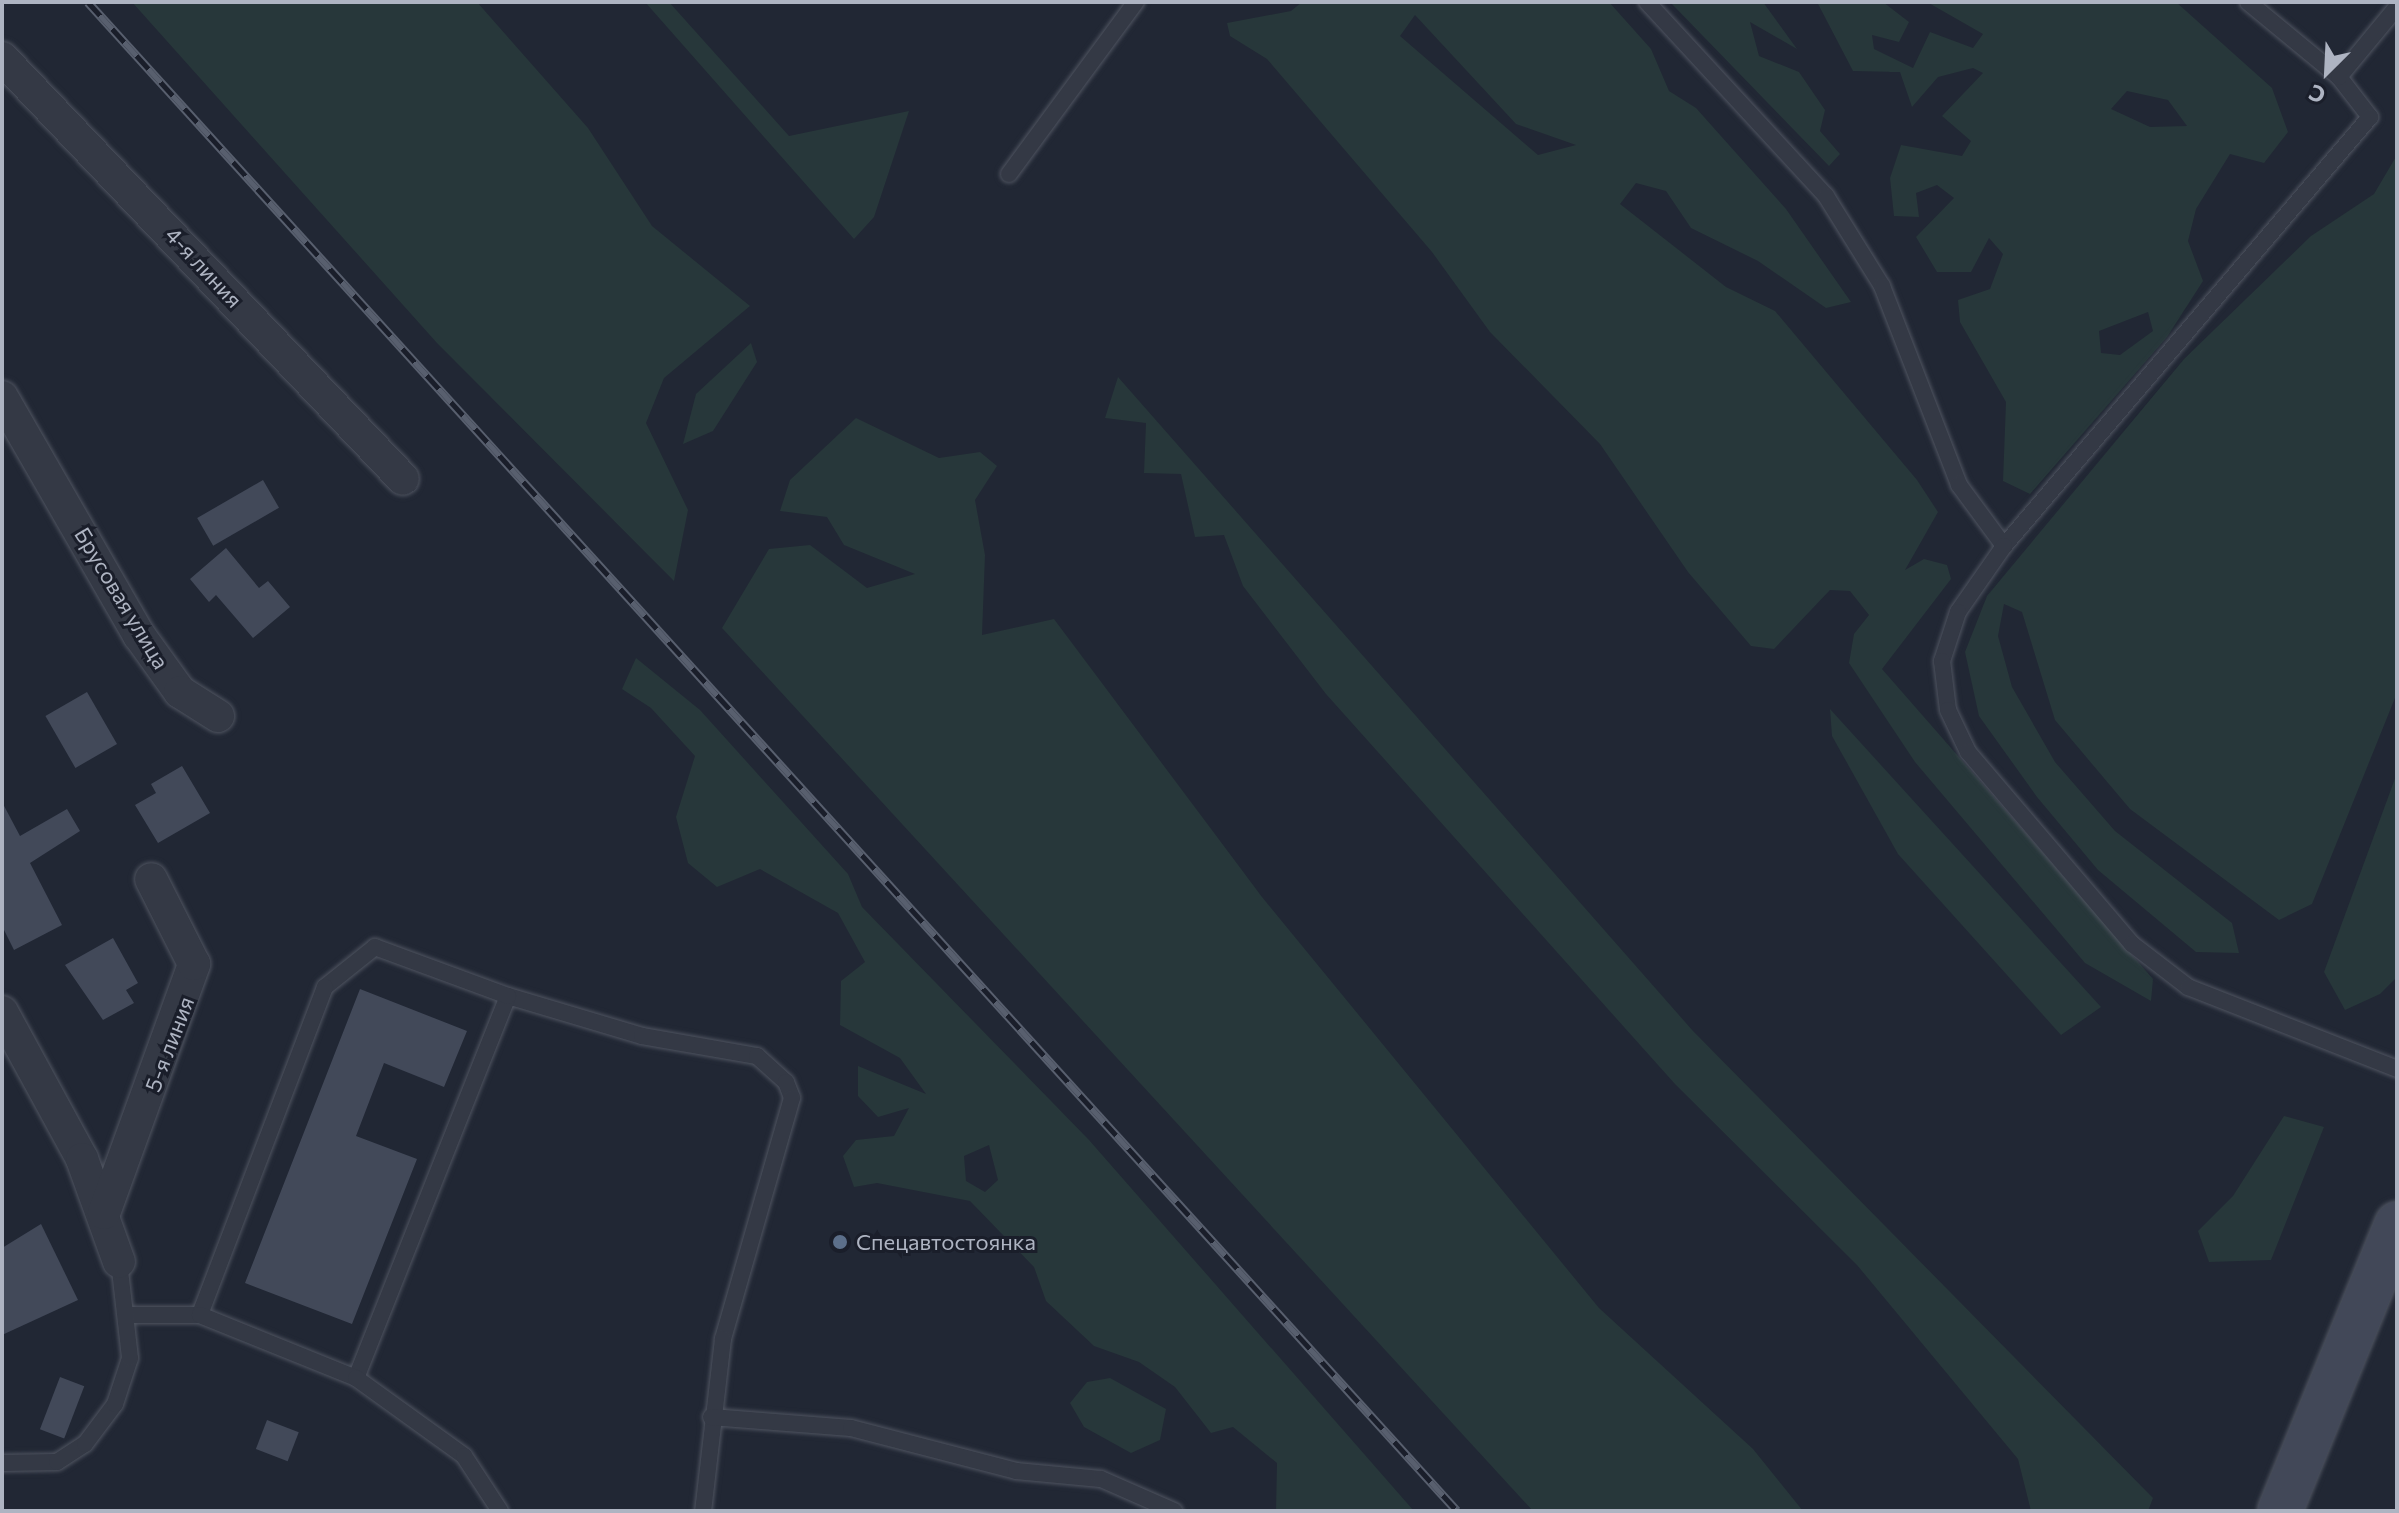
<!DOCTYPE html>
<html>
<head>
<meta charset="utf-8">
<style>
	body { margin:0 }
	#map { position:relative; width:2399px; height:1513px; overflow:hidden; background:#212734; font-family:Commissioner,sans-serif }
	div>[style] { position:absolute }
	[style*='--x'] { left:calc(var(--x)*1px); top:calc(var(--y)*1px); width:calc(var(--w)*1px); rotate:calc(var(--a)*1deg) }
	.green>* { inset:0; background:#27373a }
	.building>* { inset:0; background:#424959; transform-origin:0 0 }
	.roads { filter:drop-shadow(0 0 2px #4f5460) drop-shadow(0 0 2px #4f5460) }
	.lane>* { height:16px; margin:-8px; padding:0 8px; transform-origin:8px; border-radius:8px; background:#343945 }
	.street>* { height:32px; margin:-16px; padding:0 16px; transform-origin:16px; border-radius:16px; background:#343945 }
	.secondary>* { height:44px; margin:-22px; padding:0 22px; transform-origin:22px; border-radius:22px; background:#424858 }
	.rail>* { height:9px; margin-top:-4.5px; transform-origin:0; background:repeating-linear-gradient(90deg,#1a1e2a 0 18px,#585f6e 0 36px); box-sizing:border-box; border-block:2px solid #585f6e }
	.dots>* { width:22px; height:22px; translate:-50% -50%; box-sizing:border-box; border:4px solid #1a1e2a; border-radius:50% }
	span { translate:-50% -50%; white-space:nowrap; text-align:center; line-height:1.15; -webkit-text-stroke:6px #1a1e2a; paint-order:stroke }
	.street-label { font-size:22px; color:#aeb4c2 }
	.poi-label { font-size:22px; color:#aeb4c2 }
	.left { translate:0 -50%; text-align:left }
	.frame { position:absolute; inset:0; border:4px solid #aeb4c2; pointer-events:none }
	.north { position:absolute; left:2287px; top:32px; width:80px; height:80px; -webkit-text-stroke:6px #1a1e2a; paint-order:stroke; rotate:204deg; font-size:22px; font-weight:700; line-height:32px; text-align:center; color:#aeb4c2 }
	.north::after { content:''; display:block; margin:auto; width:28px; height:36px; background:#aeb4c2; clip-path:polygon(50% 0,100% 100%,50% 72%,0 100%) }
</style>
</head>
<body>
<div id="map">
	<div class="green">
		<div style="clip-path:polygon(132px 2px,477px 2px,588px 128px,652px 226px,750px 306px,664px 378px,646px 423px,688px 510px,674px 581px,437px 343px)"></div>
		<div style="clip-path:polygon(645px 2px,669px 2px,789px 136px,909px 111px,874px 217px,854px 239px)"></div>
		<div style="clip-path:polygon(evenodd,1302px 2px,1609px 2px,1651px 49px,1669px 91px,1696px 108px,1786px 209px,1851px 302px,1826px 308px,1758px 261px,1691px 228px,1666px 191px,1636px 183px,1620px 204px,1726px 287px,1775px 311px,1917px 480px,1938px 512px,1905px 570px,1924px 559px,1947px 565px,1951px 579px,1882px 669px,2153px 979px,2151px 1001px,2085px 963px,1915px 762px,1849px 663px,1854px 634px,1869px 615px,1850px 591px,1830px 590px,1774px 649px,1751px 646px,1688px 572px,1600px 444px,1490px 332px,1432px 252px,1267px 59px,1230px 36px,1227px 23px,1291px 11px,1302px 2px,1415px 15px,1516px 124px,1576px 145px,1538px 155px,1400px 36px,1415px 15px)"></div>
		<div style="clip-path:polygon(1670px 2px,1763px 2px,1797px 49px,1750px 22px,1759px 56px,1799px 72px,1825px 110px,1820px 131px,1840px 154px,1829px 166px)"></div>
		<div style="clip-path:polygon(evenodd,1817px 2px,1883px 2px,1909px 22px,1899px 42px,1872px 35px,1874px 49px,1913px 68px,1930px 32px,1973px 48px,1983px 34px,1927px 2px,2176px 2px,2272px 88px,2288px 132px,2264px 163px,2230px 154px,2196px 209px,2188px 241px,2203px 281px,2167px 337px,2030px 494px,2003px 481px,2006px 402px,1960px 322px,1958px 300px,1990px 289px,2003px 254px,1989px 238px,1971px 272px,1937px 272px,1916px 237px,1954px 198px,1937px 185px,1916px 193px,1919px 217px,1894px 216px,1890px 178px,1901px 145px,1962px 156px,1971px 141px,1942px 116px,1983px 73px,1973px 68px,1938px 77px,1912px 107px,1900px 72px,1853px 71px,1817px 2px,2127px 91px,2168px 100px,2187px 126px,2150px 127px,2111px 109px,2127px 91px,1817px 2px,2148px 312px,2153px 331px,2120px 355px,2101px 353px,2099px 331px,2148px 312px)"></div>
		<div style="clip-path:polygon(2397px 155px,2397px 693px,2312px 904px,2279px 920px,2130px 809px,2055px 720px,2022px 612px,2004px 604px,1998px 636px,2012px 687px,2055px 762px,2115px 831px,2232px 923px,2239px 953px,2196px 952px,2098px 870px,2037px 797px,1979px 716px,1965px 652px,1987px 596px,2184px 359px,2311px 236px,2374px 194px)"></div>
		<div style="clip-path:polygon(751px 343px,757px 362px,713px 431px,683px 444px,696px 394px)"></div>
		<div style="clip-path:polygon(1118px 377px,1693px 1031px,2153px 1498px,2148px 1511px,2031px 1511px,2018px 1459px,1857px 1265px,1675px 1084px,1326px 694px,1243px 586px,1224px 535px,1195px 537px,1181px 474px,1144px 473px,1146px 423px,1105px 418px)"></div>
		<div style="clip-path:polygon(856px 418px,939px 458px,980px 452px,997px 466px,975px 500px,985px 555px,982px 635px,1054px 619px,1262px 897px,1599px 1308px,1753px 1449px,1803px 1511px,1533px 1511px,722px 628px,769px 549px,810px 545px,867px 588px,915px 574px,844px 545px,827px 517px,780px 511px,790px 480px)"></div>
		<div style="clip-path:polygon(evenodd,636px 658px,700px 710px,848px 874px,862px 907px,1089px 1140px,1414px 1511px,1276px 1511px,1277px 1463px,1233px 1427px,1211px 1433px,1175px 1387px,1139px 1362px,1094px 1346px,1046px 1301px,1034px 1267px,970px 1201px,877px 1183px,854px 1187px,843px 1156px,856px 1140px,894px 1136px,909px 1108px,878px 1117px,858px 1096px,858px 1066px,926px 1094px,900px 1058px,840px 1025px,841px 981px,865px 962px,838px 913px,760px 869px,717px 887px,688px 863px,676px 817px,695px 756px,651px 708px,622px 689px,636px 658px,989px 1145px,998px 1180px,985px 1192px,966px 1181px,964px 1156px,989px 1145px)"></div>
		<div style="clip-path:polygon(1830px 709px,2101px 1007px,2061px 1035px,1898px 854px,1832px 736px)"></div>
		<div style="clip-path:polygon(2397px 773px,2397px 977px,2380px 994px,2345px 1010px,2324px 972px)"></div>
		<div style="clip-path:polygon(2284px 1116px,2324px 1127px,2271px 1260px,2209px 1262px,2198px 1231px,2233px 1196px)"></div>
		<div style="clip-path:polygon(1110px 1378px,1166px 1409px,1160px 1440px,1131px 1453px,1084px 1427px,1070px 1403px,1087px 1382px)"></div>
	</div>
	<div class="building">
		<div style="left:263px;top:480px;width:32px;height:76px;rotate:60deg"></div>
		<div style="clip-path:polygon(226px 548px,259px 588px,268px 581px,290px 607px,253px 638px,216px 595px,209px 602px,190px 579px)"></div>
		<div style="left:87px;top:692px;width:60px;height:48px;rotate:60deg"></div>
		<div style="clip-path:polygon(182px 766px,210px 813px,158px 843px,135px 805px,156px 793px,151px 784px)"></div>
		<div style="clip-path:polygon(2px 802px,20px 836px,67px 809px,80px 831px,30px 863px,62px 925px,14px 950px,2px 926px)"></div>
		<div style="clip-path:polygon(113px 938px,138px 983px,126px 990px,134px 1003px,103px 1020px,65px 965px)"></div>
		<div style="clip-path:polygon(360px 989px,467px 1031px,444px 1087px,384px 1063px,356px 1136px,417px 1159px,352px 1324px,245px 1283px)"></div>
		<div style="clip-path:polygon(41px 1224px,78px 1300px,2px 1335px,2px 1248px)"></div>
		<div style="left:60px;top:1377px;width:26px;height:56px;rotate:21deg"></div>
		<div style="left:267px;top:1420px;width:34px;height:31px;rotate:21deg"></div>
	</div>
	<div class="roads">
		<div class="lane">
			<div style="--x:1647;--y:2;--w:264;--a:47.3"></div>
			<div style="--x:1826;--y:196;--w:106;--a:58.1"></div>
			<div style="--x:1882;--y:286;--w:213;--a:68.8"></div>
			<div style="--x:1959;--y:485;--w:76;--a:53.6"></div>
			<div style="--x:2248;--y:2;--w:118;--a:39.5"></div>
			<div style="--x:2339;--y:77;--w:51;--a:52.2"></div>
			<div style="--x:2370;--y:117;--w:564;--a:130.47"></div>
			<div style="--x:2004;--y:546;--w:80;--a:124.9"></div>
			<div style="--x:1958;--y:612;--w:52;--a:108.1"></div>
			<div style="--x:1942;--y:661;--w:49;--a:83"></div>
			<div style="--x:1948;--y:710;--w:47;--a:64.5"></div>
			<div style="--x:1968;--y:752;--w:253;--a:49.5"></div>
			<div style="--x:2132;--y:944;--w:71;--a:37.5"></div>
			<div style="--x:2188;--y:987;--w:225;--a:21.4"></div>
			<div style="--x:2339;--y:77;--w:91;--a:-50.4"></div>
			<div style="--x:1009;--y:174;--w:214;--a:-53.6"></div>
			<div style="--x:508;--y:996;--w:140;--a:16.6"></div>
			<div style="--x:642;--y:1036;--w:117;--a:9.9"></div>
			<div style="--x:757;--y:1056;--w:39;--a:42"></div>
			<div style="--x:786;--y:1082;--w:17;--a:69"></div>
			<div style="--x:792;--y:1098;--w:251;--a:106"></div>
			<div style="--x:723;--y:1339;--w:173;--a:96.6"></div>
			<div style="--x:130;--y:1315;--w:70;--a:0"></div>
			<div style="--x:356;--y:1378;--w:411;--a:-68.3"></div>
			<div style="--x:508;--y:996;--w:142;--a:-159.8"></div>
			<div style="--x:375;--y:947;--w:64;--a:141.3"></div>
			<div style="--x:325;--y:987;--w:351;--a:110.9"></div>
			<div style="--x:200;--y:1315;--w:168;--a:22"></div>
			<div style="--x:356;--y:1378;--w:133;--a:35.8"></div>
			<div style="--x:464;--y:1456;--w:66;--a:56.8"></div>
			<div style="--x:711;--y:1417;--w:140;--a:4.5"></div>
			<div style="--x:851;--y:1428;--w:171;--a:14.6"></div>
			<div style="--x:1016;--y:1471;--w:85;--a:5.4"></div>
			<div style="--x:1101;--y:1479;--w:80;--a:23.7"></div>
			<div style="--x:2;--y:1463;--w:55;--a:-1"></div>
			<div style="--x:57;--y:1462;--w:33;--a:-33"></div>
			<div style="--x:85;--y:1444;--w:50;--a:-53.1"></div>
			<div style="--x:115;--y:1404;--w:48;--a:-71.9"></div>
			<div style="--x:130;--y:1358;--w:97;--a:-96.5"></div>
		</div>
		<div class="street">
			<div style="--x:2;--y:58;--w:581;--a:46.39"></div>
			<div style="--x:2;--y:397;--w:275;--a:60.1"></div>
			<div style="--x:139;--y:635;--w:70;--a:54.3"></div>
			<div style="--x:180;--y:692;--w:45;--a:32.3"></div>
			<div style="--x:2;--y:1012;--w:167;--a:61.4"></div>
			<div style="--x:82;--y:1159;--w:109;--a:70.2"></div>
			<div style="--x:104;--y:1213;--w:265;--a:-70.1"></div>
			<div style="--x:194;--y:964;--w:95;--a:-116.8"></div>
		</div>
		<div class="secondary">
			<div style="--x:2280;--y:1511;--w:310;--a:-67.8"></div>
		</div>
	</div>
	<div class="rail">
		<div style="--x:88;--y:2;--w:2037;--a:47.78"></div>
	</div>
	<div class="dots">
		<div style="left:840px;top:1242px;background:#5c6f8a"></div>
	</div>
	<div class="street-label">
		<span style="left:204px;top:267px;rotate:47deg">4-я линия</span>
		<span style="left:122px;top:598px;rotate:59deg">Брусовая улица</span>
		<span style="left:169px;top:1044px;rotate:-69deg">5-я линия</span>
	</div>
	<div class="poi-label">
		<span class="left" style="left:856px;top:1242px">Спецавтостоянка</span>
	</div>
	<div class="frame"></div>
	<div class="north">С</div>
</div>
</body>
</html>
